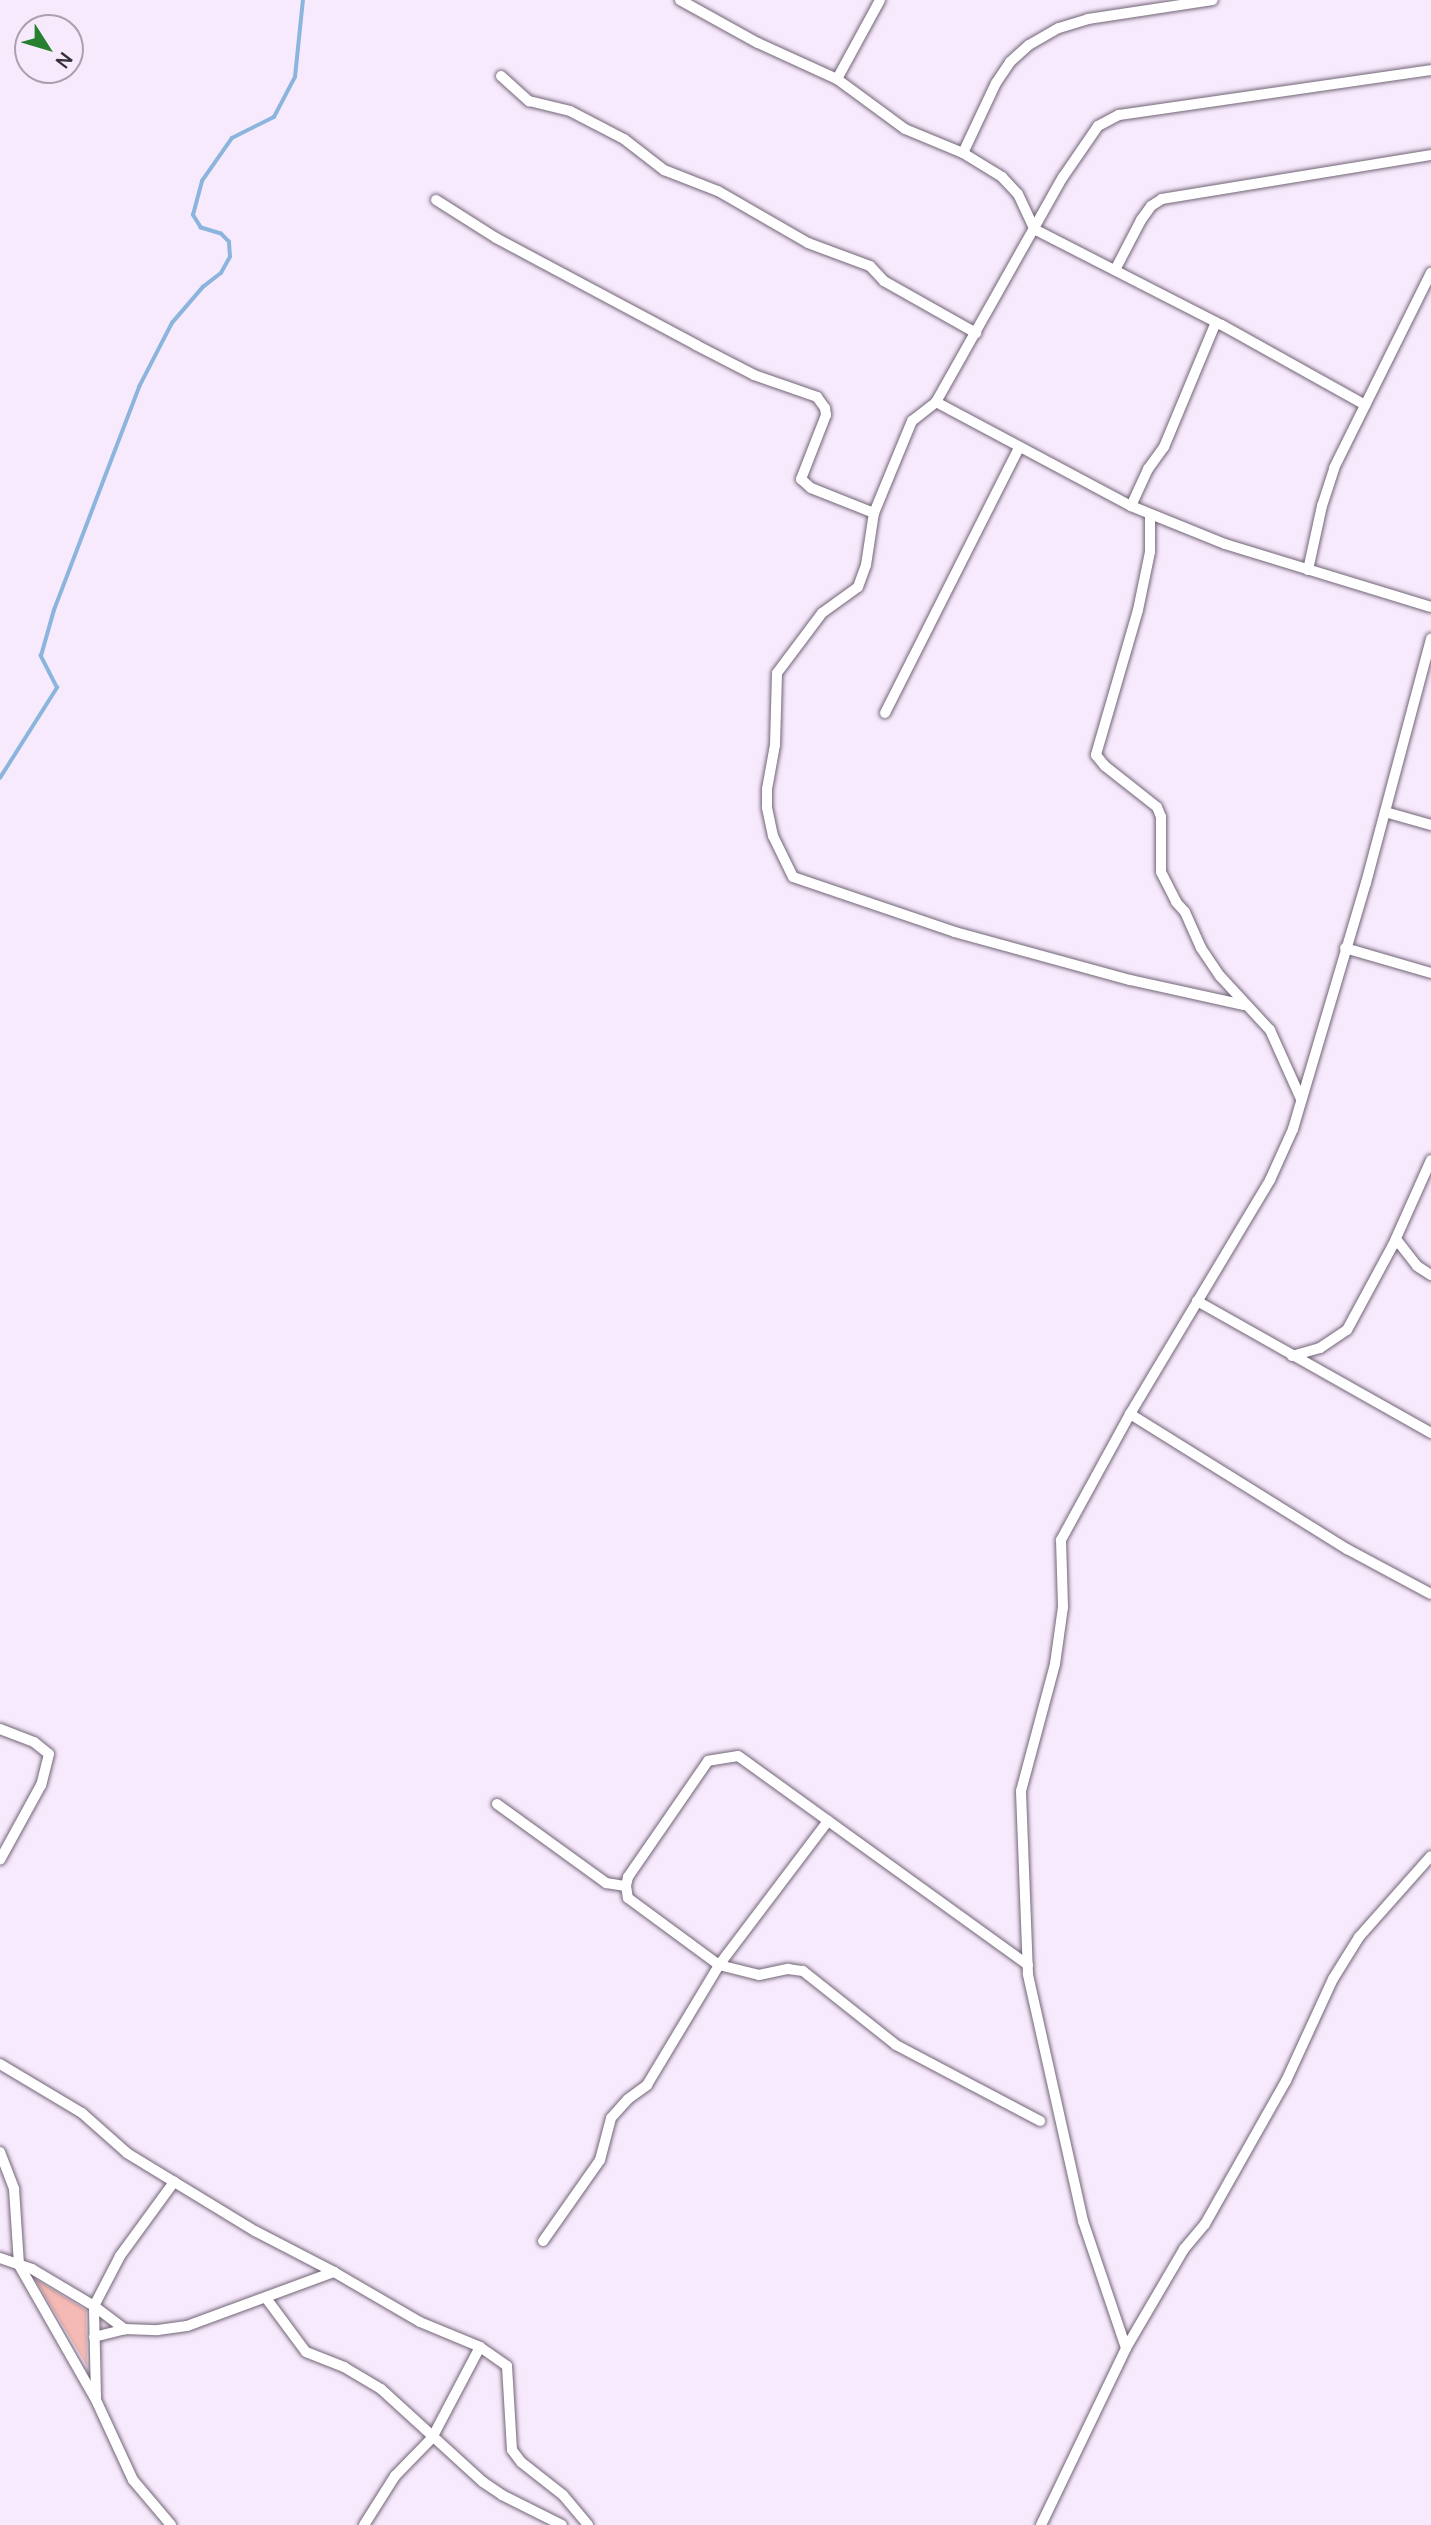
<!DOCTYPE html>
<html>
<head>
<meta charset="utf-8">
<style>
	body { margin:0 }
	#map { position:relative; width:1431px; height:2525px; overflow:hidden; background:#f8eafd; font-family:Manrope,sans-serif }
	div>[style] { position:absolute }
	[style*='--x'] { left:calc(var(--x)*1px); top:calc(var(--y)*1px); width:calc(var(--w)*1px); rotate:calc(var(--a)*1deg) }
	.green>* { inset:0; background:#f5bab5 }
	.stream>* { height:3.5px; margin:-1.75px; padding:0 1.75px; transform-origin:1.75px; border-radius:1.75px; background:#8bb5dc }
	.roads { filter:drop-shadow(0 0 2px #716576) drop-shadow(0 0 2px #716576) }
	.minor>* { height:10px; margin:-5px; padding:0 5px; transform-origin:5px; border-radius:5px; background:#fff }
	span { translate:-50% -50%; white-space:nowrap; text-align:center; line-height:1.15; -webkit-text-stroke:7px #f8eafd; paint-order:stroke }
	.north { position:absolute; left:14px; top:14px; width:70px; height:70px; box-sizing:border-box; background:#f8eafd; border:2px solid #aaa0ae; border-radius:50%; rotate:127deg; font-size:19px; font-weight:700; line-height:28px; text-align:center; color:#363038 }
	.north::after { content:''; display:block; margin:auto; width:24px; height:32px; background:#26802f; clip-path:polygon(50% 0,100% 100%,50% 72%,0 100%) }
</style>
</head>
<body>
<div id="map">
	<div class="green">
		<div style="clip-path:polygon(35px 2279px,86px 2310px,87px 2366px)"></div>
	</div>
	<div class="stream">
		<div style="--x:0;--y:778;--w:107;--a:-57.7"></div>
		<div style="--x:57;--y:688;--w:36;--a:-117"></div>
		<div style="--x:41;--y:656;--w:48;--a:-74.2"></div>
		<div style="--x:54;--y:610;--w:239;--a:-69.1"></div>
		<div style="--x:139;--y:387;--w:72;--a:-62.7"></div>
		<div style="--x:172;--y:323;--w:48;--a:-49.3"></div>
		<div style="--x:203;--y:287;--w:23;--a:-38"></div>
		<div style="--x:221;--y:273;--w:18;--a:-61"></div>
		<div style="--x:230;--y:257;--w:15;--a:-94"></div>
		<div style="--x:229;--y:242;--w:11;--a:-135"></div>
		<div style="--x:221;--y:234;--w:21;--a:-163"></div>
		<div style="--x:201;--y:228;--w:15;--a:-122"></div>
		<div style="--x:193;--y:215;--w:35;--a:-75"></div>
		<div style="--x:202;--y:181;--w:52;--a:-55.1"></div>
		<div style="--x:232;--y:138;--w:47;--a:-26.6"></div>
		<div style="--x:274;--y:117;--w:45;--a:-62.3"></div>
		<div style="--x:295;--y:77;--w:77;--a:-84.1"></div>
	</div>
	<div class="roads">
		<div class="minor">
			<div style="--x:680;--y:0;--w:89;--a:28.9"></div>
			<div style="--x:758;--y:43;--w:87;--a:24.5"></div>
			<div style="--x:837;--y:79;--w:84;--a:36.3"></div>
			<div style="--x:905;--y:129;--w:63;--a:22.5"></div>
			<div style="--x:963;--y:153;--w:46;--a:31.6"></div>
			<div style="--x:1002;--y:177;--w:23;--a:47"></div>
			<div style="--x:1018;--y:194;--w:38;--a:65"></div>
			<div style="--x:1034;--y:229;--w:211;--a:27.1"></div>
			<div style="--x:1222;--y:325;--w:164;--a:29.2"></div>
			<div style="--x:501;--y:76;--w:38;--a:42"></div>
			<div style="--x:529;--y:101;--w:42;--a:13.7"></div>
			<div style="--x:570;--y:111;--w:61;--a:27.4"></div>
			<div style="--x:624;--y:139;--w:51;--a:37.8"></div>
			<div style="--x:664;--y:170;--w:58;--a:21.3"></div>
			<div style="--x:718;--y:191;--w:104;--a:30"></div>
			<div style="--x:808;--y:243;--w:66;--a:20.4"></div>
			<div style="--x:870;--y:266;--w:21;--a:47"></div>
			<div style="--x:884;--y:281;--w:106;--a:29.5"></div>
			<div style="--x:837;--y:79;--w:90;--a:-61.4"></div>
			<div style="--x:963;--y:153;--w:77;--a:-64.8"></div>
			<div style="--x:996;--y:83;--w:25;--a:-56"></div>
			<div style="--x:1010;--y:62;--w:25;--a:-42"></div>
			<div style="--x:1029;--y:45;--w:34;--a:-30"></div>
			<div style="--x:1059;--y:28;--w:30;--a:-17"></div>
			<div style="--x:1088;--y:19;--w:126;--a:-8.6"></div>
			<div style="--x:436;--y:200;--w:71;--a:32.3"></div>
			<div style="--x:496;--y:238;--w:227;--a:28.1"></div>
			<div style="--x:696;--y:345;--w:65;--a:27.3"></div>
			<div style="--x:754;--y:375;--w:67;--a:19.2"></div>
			<div style="--x:817;--y:397;--w:14;--a:54"></div>
			<div style="--x:825;--y:408;--w:7;--a:82"></div>
			<div style="--x:826;--y:415;--w:69;--a:111.3"></div>
			<div style="--x:801;--y:479;--w:13;--a:42"></div>
			<div style="--x:811;--y:488;--w:68;--a:21.6"></div>
			<div style="--x:1115;--y:270;--w:56;--a:-62.5"></div>
			<div style="--x:1141;--y:220;--w:17;--a:-54"></div>
			<div style="--x:1151;--y:206;--w:13;--a:-32"></div>
			<div style="--x:1162;--y:199;--w:273;--a:-9.3"></div>
			<div style="--x:936;--y:402;--w:221;--a:28.1"></div>
			<div style="--x:1131;--y:506;--w:101;--a:22"></div>
			<div style="--x:1225;--y:544;--w:215;--a:17"></div>
			<div style="--x:1131;--y:506;--w:41;--a:-65.3"></div>
			<div style="--x:1148;--y:469;--w:27;--a:-54"></div>
			<div style="--x:1164;--y:447;--w:135;--a:-67.4"></div>
			<div style="--x:1150;--y:514;--w:38;--a:90"></div>
			<div style="--x:1150;--y:552;--w:59;--a:101.7"></div>
			<div style="--x:1138;--y:610;--w:151;--a:106.2"></div>
			<div style="--x:1096;--y:755;--w:14;--a:51"></div>
			<div style="--x:1105;--y:766;--w:66;--a:38.3"></div>
			<div style="--x:1157;--y:807;--w:11;--a:68"></div>
			<div style="--x:1161;--y:817;--w:55;--a:90"></div>
			<div style="--x:1161;--y:872;--w:34;--a:63"></div>
			<div style="--x:1176;--y:902;--w:13;--a:48"></div>
			<div style="--x:1185;--y:912;--w:39;--a:66"></div>
			<div style="--x:1201;--y:948;--w:34;--a:56"></div>
			<div style="--x:1220;--y:976;--w:74;--a:47.2"></div>
			<div style="--x:1270;--y:1030;--w:76;--a:65.8"></div>
			<div style="--x:1308;--y:570;--w:66;--a:-77.7"></div>
			<div style="--x:1322;--y:506;--w:40;--a:-72"></div>
			<div style="--x:1334;--y:468;--w:218;--a:-63.6"></div>
			<div style="--x:885;--y:713;--w:297;--a:-63.2"></div>
			<div style="--x:1385;--y:812;--w:48;--a:15.8"></div>
			<div style="--x:1345;--y:948;--w:90;--a:16.2"></div>
			<div style="--x:1244;--y:1005;--w:117;--a:-167.6"></div>
			<div style="--x:1130;--y:980;--w:181;--a:-164.7"></div>
			<div style="--x:955;--y:932;--w:171;--a:-161.2"></div>
			<div style="--x:793;--y:877;--w:46;--a:-116"></div>
			<div style="--x:773;--y:836;--w:30;--a:-102"></div>
			<div style="--x:767;--y:807;--w:18;--a:-90"></div>
			<div style="--x:767;--y:789;--w:45;--a:-79.7"></div>
			<div style="--x:775;--y:745;--w:72;--a:-88.4"></div>
			<div style="--x:777;--y:673;--w:75;--a:-53.1"></div>
			<div style="--x:822;--y:613;--w:44;--a:-35.8"></div>
			<div style="--x:858;--y:587;--w:23;--a:-70"></div>
			<div style="--x:866;--y:565;--w:53;--a:-81.3"></div>
			<div style="--x:874;--y:513;--w:100;--a:-67.6"></div>
			<div style="--x:912;--y:421;--w:31;--a:-38"></div>
			<div style="--x:936;--y:402;--w:258;--a:-60.6"></div>
			<div style="--x:1063;--y:177;--w:62;--a:-55.5"></div>
			<div style="--x:1098;--y:126;--w:24;--a:-28"></div>
			<div style="--x:1119;--y:115;--w:315;--a:-8.2"></div>
			<div style="--x:1396;--y:1239;--w:34;--a:52"></div>
			<div style="--x:1417;--y:1266;--w:17;--a:33"></div>
			<div style="--x:1197;--y:1301;--w:269;--a:29.4"></div>
			<div style="--x:1292;--y:1356;--w:29;--a:-16"></div>
			<div style="--x:1320;--y:1348;--w:32;--a:-34"></div>
			<div style="--x:1347;--y:1330;--w:97;--a:-61.6"></div>
			<div style="--x:1393;--y:1245;--w:93;--a:-65.9"></div>
			<div style="--x:1130;--y:1414;--w:256;--a:31.9"></div>
			<div style="--x:1347;--y:1549;--w:95;--a:28.2"></div>
			<div style="--x:0;--y:1729;--w:36;--a:21"></div>
			<div style="--x:34;--y:1742;--w:19;--a:39"></div>
			<div style="--x:49;--y:1754;--w:32;--a:104"></div>
			<div style="--x:41;--y:1785;--w:85;--a:118.7"></div>
			<div style="--x:497;--y:1804;--w:135;--a:35.9"></div>
			<div style="--x:606;--y:1883;--w:20;--a:9"></div>
			<div style="--x:1028;--y:1965;--w:357;--a:-144.2"></div>
			<div style="--x:738;--y:1756;--w:30;--a:171"></div>
			<div style="--x:708;--y:1761;--w:141;--a:124.6"></div>
			<div style="--x:628;--y:1877;--w:9;--a:103"></div>
			<div style="--x:626;--y:1886;--w:12;--a:81"></div>
			<div style="--x:628;--y:1898;--w:113;--a:36.4"></div>
			<div style="--x:719;--y:1965;--w:41;--a:14"></div>
			<div style="--x:759;--y:1975;--w:30;--a:-12"></div>
			<div style="--x:788;--y:1969;--w:15;--a:8"></div>
			<div style="--x:803;--y:1971;--w:119;--a:38.5"></div>
			<div style="--x:896;--y:2045;--w:163;--a:27.8"></div>
			<div style="--x:0;--y:2064;--w:96;--a:30.9"></div>
			<div style="--x:82;--y:2113;--w:60;--a:41.6"></div>
			<div style="--x:127;--y:2153;--w:150;--a:31.4"></div>
			<div style="--x:255;--y:2231;--w:89;--a:27.4"></div>
			<div style="--x:334;--y:2272;--w:99;--a:30.2"></div>
			<div style="--x:420;--y:2322;--w:65;--a:22.6"></div>
			<div style="--x:480;--y:2347;--w:33;--a:35"></div>
			<div style="--x:507;--y:2366;--w:84;--a:86.6"></div>
			<div style="--x:512;--y:2450;--w:15;--a:53"></div>
			<div style="--x:521;--y:2462;--w:53;--a:38.2"></div>
			<div style="--x:563;--y:2495;--w:39;--a:50"></div>
			<div style="--x:0;--y:2152;--w:40;--a:69"></div>
			<div style="--x:14;--y:2189;--w:76;--a:86.2"></div>
			<div style="--x:19;--y:2265;--w:155;--a:60.3"></div>
			<div style="--x:96;--y:2400;--w:88;--a:65.2"></div>
			<div style="--x:133;--y:2480;--w:59;--a:49.8"></div>
			<div style="--x:543;--y:2241;--w:99;--a:-54.9"></div>
			<div style="--x:600;--y:2160;--w:43;--a:-75.3"></div>
			<div style="--x:611;--y:2118;--w:25;--a:-48"></div>
			<div style="--x:628;--y:2099;--w:24;--a:-36"></div>
			<div style="--x:647;--y:2085;--w:140;--a:-59"></div>
			<div style="--x:719;--y:1965;--w:181;--a:-52.9"></div>
			<div style="--x:0;--y:2258;--w:34;--a:19"></div>
			<div style="--x:32;--y:2269;--w:72;--a:30.8"></div>
			<div style="--x:94;--y:2306;--w:39;--a:37"></div>
			<div style="--x:266;--y:2298;--w:67;--a:53.5"></div>
			<div style="--x:306;--y:2352;--w:41;--a:21.5"></div>
			<div style="--x:344;--y:2367;--w:43;--a:30.7"></div>
			<div style="--x:381;--y:2389;--w:138;--a:42.4"></div>
			<div style="--x:483;--y:2482;--w:23;--a:34"></div>
			<div style="--x:502;--y:2495;--w:67;--a:26.6"></div>
			<div style="--x:94;--y:2337;--w:32;--a:-14"></div>
			<div style="--x:125;--y:2329;--w:33;--a:2"></div>
			<div style="--x:158;--y:2330;--w:29;--a:-8"></div>
			<div style="--x:187;--y:2326;--w:157;--a:-20.2"></div>
			<div style="--x:1126;--y:2348;--w:134;--a:-108.7"></div>
			<div style="--x:1083;--y:2221;--w:253;--a:-102.6"></div>
			<div style="--x:1028;--y:1974;--w:183;--a:-92.2"></div>
			<div style="--x:1021;--y:1791;--w:131;--a:-75"></div>
			<div style="--x:1055;--y:1664;--w:58;--a:-82"></div>
			<div style="--x:1063;--y:1607;--w:67;--a:-91.7"></div>
			<div style="--x:1061;--y:1540;--w:144;--a:-61.3"></div>
			<div style="--x:1130;--y:1414;--w:273;--a:-59.1"></div>
			<div style="--x:1270;--y:1180;--w:56;--a:-65.7"></div>
			<div style="--x:1293;--y:1129;--w:257;--a:-73.5"></div>
			<div style="--x:1366;--y:883;--w:253;--a:-75.1"></div>
			<div style="--x:96;--y:2397;--w:91;--a:-91.3"></div>
			<div style="--x:94;--y:2306;--w:56;--a:-62.5"></div>
			<div style="--x:120;--y:2256;--w:92;--a:-53.9"></div>
			<div style="--x:364;--y:2525;--w:58;--a:-57.7"></div>
			<div style="--x:395;--y:2476;--w:53;--a:-45.8"></div>
			<div style="--x:432;--y:2438;--w:103;--a:-62.2"></div>
			<div style="--x:1041;--y:2525;--w:196;--a:-64.3"></div>
			<div style="--x:1126;--y:2348;--w:115;--a:-59.6"></div>
			<div style="--x:1184;--y:2249;--w:33;--a:-50"></div>
			<div style="--x:1205;--y:2224;--w:164;--a:-60.5"></div>
			<div style="--x:1286;--y:2081;--w:112;--a:-65.3"></div>
			<div style="--x:1333;--y:1979;--w:49;--a:-58.2"></div>
			<div style="--x:1359;--y:1937;--w:108;--a:-48.4"></div>
		</div>
	</div>
	<div class="north">N</div>
</div>
</body>
</html>
